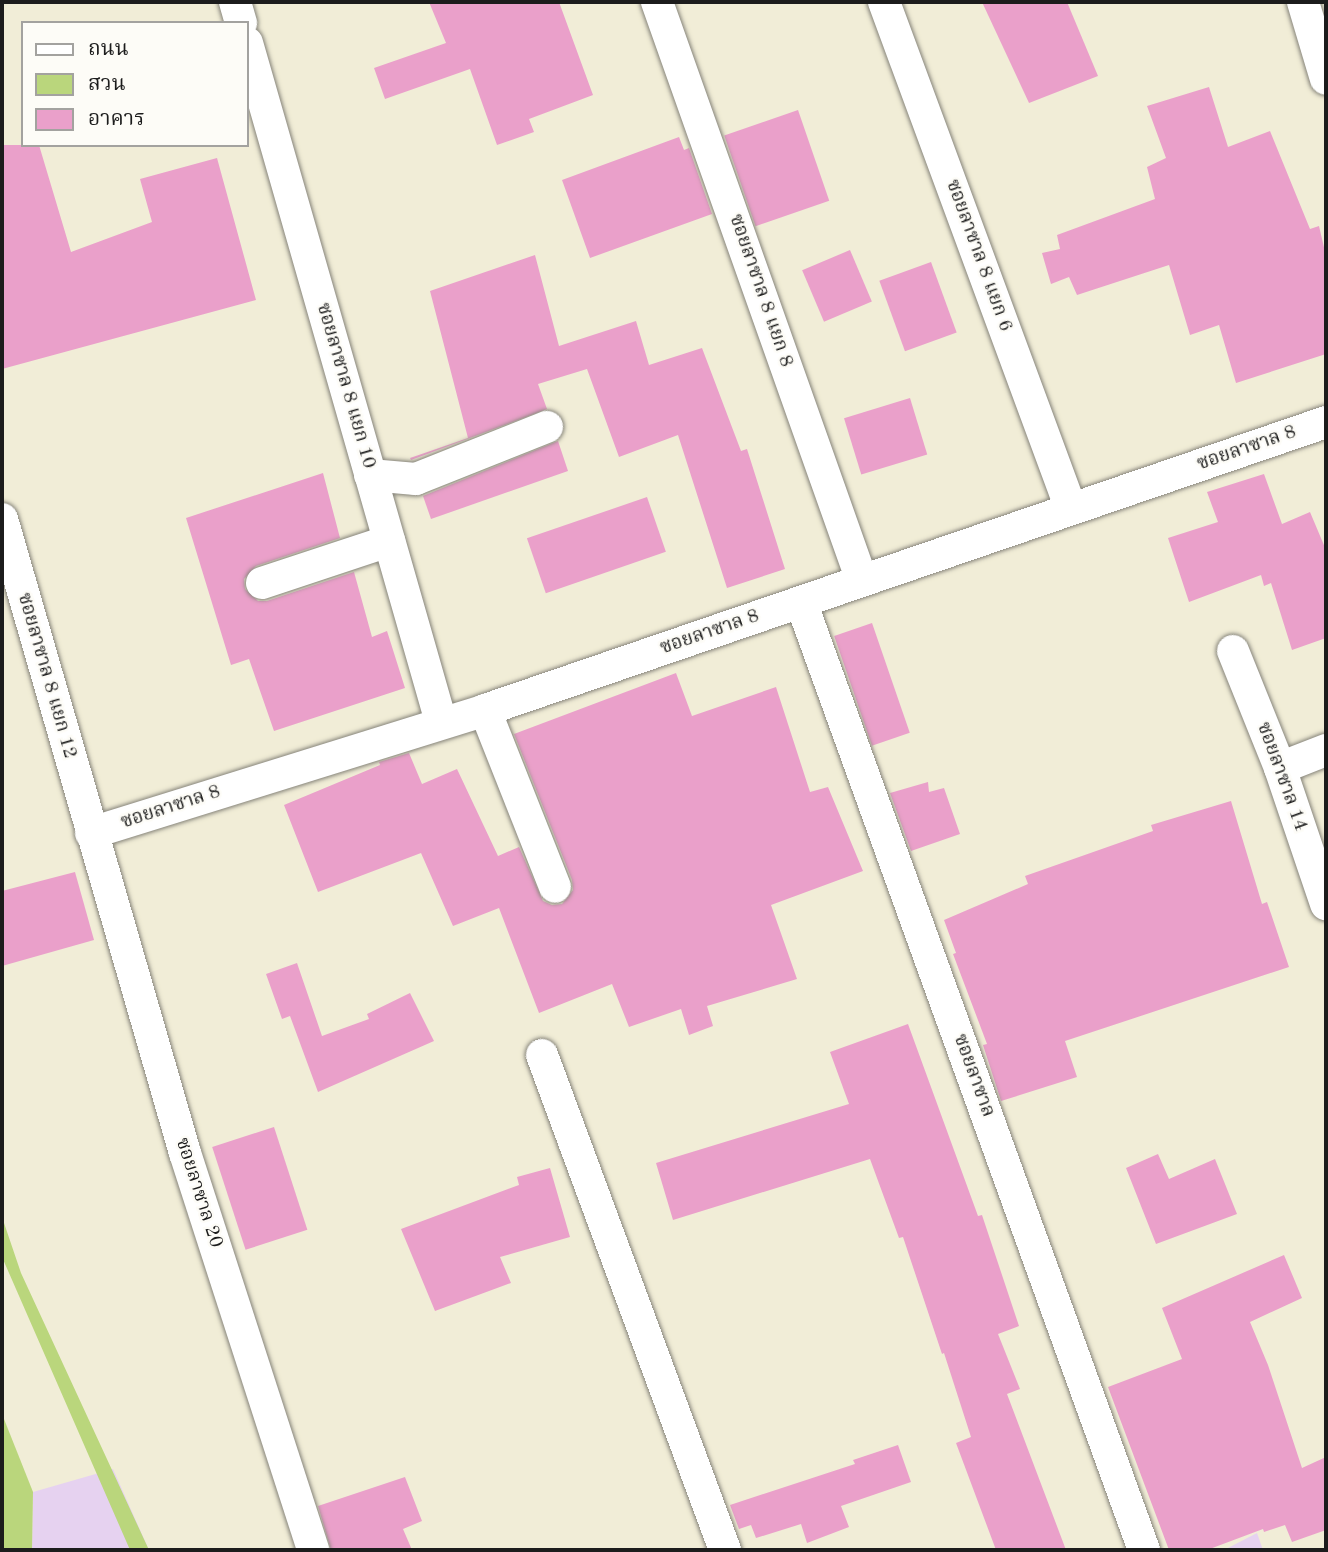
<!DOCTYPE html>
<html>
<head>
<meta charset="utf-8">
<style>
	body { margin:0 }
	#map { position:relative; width:1328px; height:1552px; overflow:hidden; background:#f1edd7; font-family:"Old Standard TT","Noto Serif Thai",serif }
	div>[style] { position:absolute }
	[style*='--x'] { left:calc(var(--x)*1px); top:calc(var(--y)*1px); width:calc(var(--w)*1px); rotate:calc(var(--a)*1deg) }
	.built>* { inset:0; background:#e6d2f0 }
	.green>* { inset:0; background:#bad67c }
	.building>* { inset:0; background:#eaa0ca; transform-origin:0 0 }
	.roads { filter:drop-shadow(0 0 2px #86847a) drop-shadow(0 0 2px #86847a) }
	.minor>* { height:32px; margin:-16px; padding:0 16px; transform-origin:16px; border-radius:16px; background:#fff }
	span { translate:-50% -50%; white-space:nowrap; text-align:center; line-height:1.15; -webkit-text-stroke:5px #fdfcf7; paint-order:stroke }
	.street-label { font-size:19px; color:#1c1c1c }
	.frame { position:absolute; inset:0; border:4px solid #1c1c1c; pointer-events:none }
	.legend { position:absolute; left:21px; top:21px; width:228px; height:126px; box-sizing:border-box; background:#fdfcf7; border:2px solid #a3a29f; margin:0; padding:9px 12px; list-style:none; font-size:21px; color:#1c1c1c }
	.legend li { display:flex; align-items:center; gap:14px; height:35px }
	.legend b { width:35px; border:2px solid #a3a29f }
</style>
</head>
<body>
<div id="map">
	<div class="built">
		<div style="clip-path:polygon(113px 1469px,149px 1550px,32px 1550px,33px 1492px)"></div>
		<div style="clip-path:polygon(1257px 1533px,1263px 1550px,1224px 1550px)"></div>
	</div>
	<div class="green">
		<div style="clip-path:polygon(2px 1217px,21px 1273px,149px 1550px,130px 1550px,2px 1257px)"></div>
		<div style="clip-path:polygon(2px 1414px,33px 1492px,32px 1550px,2px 1550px)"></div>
	</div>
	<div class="building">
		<div style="clip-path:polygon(429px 2px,559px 2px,593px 95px,529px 119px,534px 132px,497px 145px,470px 69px,385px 99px,374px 68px,446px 43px)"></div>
		<div style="clip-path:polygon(982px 2px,1067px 2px,1098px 76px,1029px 103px)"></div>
		<div style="clip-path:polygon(1209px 87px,1228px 147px,1270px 131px,1310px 229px,1319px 226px,1326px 256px,1326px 354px,1236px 383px,1219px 325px,1190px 335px,1169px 265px,1077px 295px,1069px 277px,1051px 284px,1042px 253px,1060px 249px,1057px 235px,1155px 199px,1147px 167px,1166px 158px,1147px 106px)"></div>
		<div style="left:798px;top:110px;width:96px;height:78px;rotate:71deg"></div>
		<div style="clip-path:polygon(679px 137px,684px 150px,689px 148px,712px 214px,590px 258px,562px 180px)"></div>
		<div style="clip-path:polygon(2px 145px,39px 145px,71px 252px,152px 222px,140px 179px,217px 158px,256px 300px,2px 369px)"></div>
		<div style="left:850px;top:250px;width:56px;height:52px;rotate:67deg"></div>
		<div style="clip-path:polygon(535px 255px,559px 346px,636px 321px,649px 365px,702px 348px,741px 451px,747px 449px,785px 569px,727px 588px,678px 435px,619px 457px,587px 369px,538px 384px,547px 409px,411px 460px,410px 458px,468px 438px,430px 291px)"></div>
		<div style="left:931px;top:262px;width:75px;height:55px;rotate:70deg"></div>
		<div style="left:910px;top:398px;width:59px;height:69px;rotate:73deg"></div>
		<div style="clip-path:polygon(558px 441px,568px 471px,431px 519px,423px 496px)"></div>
		<div style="clip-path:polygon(323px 473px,340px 538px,256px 566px,244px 579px,245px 589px,258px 601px,267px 601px,354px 572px,372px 637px,387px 631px,405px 688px,274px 731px,249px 659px,231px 665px,186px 518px)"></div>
		<div style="clip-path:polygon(1264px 474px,1282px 524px,1310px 512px,1326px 550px,1326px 638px,1292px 650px,1271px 583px,1264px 586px,1261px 575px,1189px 602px,1168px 538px,1218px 522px,1207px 492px)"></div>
		<div style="left:647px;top:497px;width:58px;height:127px;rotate:71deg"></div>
		<div style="left:872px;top:623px;width:116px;height:40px;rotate:71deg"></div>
		<div style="clip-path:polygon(676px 673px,692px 716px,776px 687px,810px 792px,828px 787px,863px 871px,771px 905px,797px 979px,707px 1006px,713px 1026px,689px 1035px,681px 1009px,629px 1027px,612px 984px,539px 1013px,499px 908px,453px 926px,421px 853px,318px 892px,284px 805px,380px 765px,379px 762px,409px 753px,422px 784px,457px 769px,498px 856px,519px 847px,543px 901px,552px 905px,562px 904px,573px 890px,572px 880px,514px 734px)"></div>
		<div style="clip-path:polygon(928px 782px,929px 792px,944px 788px,960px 834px,911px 851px,890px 793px)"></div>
		<div style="clip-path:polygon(1231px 801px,1262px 904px,1267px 902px,1289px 967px,1065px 1041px,1077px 1077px,1001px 1101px,983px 1045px,987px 1044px,953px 954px,956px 953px,944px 920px,1028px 884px,1025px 876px,1153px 831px,1151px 825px)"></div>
		<div style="clip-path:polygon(75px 872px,94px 940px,2px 966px,2px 891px)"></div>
		<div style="clip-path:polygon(297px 963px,322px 1036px,369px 1019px,367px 1014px,410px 993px,434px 1041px,318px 1092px,290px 1016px,282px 1019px,266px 974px)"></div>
		<div style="clip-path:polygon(908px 1024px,978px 1216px,982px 1215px,1019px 1326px,998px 1334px,1020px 1389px,1007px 1394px,1066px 1550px,996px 1550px,956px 1443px,971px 1437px,944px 1353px,942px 1354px,903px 1237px,899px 1238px,870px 1159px,673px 1220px,656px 1163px,849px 1104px,830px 1052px)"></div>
		<div style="left:274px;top:1127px;width:108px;height:65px;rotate:72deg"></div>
		<div style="clip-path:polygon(1158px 1154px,1169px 1179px,1215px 1159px,1237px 1214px,1156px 1244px,1126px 1168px)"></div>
		<div style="clip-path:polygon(550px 1168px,570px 1237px,500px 1257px,511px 1283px,435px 1311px,401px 1229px,519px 1185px,517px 1177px)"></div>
		<div style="clip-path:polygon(1284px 1255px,1302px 1298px,1250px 1322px,1268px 1365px,1302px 1468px,1326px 1457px,1326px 1530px,1292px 1542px,1285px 1525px,1264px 1532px,1263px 1529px,1207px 1550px,1169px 1550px,1108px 1387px,1182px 1359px,1162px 1308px)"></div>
		<div style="clip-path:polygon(898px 1445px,911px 1482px,841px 1506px,849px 1527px,807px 1543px,801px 1524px,756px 1538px,751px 1525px,739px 1529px,730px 1505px,855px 1464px,853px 1460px)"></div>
		<div style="clip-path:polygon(405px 1477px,422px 1521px,403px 1529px,412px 1550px,331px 1550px,318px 1506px)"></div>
	</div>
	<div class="roads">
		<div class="minor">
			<div style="--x:235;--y:2;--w:22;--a:74"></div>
			<div style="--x:657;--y:2;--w:614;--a:70.5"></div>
			<div style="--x:884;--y:2;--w:540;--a:69.75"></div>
			<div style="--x:1303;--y:2;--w:80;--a:73.4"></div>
			<div style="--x:247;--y:43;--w:706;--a:74.05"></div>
			<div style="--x:370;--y:475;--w:46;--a:5"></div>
			<div style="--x:416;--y:479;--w:141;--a:-21.7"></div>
			<div style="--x:2;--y:519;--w:660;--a:73.9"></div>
			<div style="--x:185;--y:1153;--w:417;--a:72.1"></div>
			<div style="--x:262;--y:583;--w:134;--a:-18.3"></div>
			<div style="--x:801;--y:602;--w:1008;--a:70.11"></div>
			<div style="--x:1233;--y:651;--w:126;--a:68.1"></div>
			<div style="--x:1280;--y:768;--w:144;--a:71.3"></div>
			<div style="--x:485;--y:710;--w:190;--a:68.4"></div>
			<div style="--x:1280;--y:768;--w:49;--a:-21.4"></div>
			<div style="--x:91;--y:833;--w:413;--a:-17.3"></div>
			<div style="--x:485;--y:710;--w:889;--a:-18.9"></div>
			<div style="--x:542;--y:1055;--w:528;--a:69.71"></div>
		</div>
	</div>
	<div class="street-label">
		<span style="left:978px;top:256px;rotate:70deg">ซอยลาซาล 8 แยก 6</span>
		<span style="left:760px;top:291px;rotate:71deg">ซอยลาซาล 8 แยก 8</span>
		<span style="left:345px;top:386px;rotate:74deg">ซอยลาซาล 8 แยก 10</span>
		<span style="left:1247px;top:449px;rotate:-19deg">ซอยลาซาล 8</span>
		<span style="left:710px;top:633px;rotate:-19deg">ซอยลาซาล 8</span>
		<span style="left:46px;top:676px;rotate:74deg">ซอยลาซาล 8 แยก 12</span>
		<span style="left:1281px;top:777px;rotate:70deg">ซอยลาซาล 14</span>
		<span style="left:171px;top:808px;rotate:-18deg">ซอยลาซาล 8</span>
		<span style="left:973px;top:1076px;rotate:70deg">ซอยลาซาล</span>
		<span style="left:198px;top:1193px;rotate:72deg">ซอยลาซาล 20</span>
	</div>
	<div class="frame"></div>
	<ul class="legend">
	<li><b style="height:9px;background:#fff"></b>ถนน</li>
	<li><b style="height:19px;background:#bad67c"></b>สวน</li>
	<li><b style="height:19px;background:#eaa0ca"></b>อาคาร</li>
	</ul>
</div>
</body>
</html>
